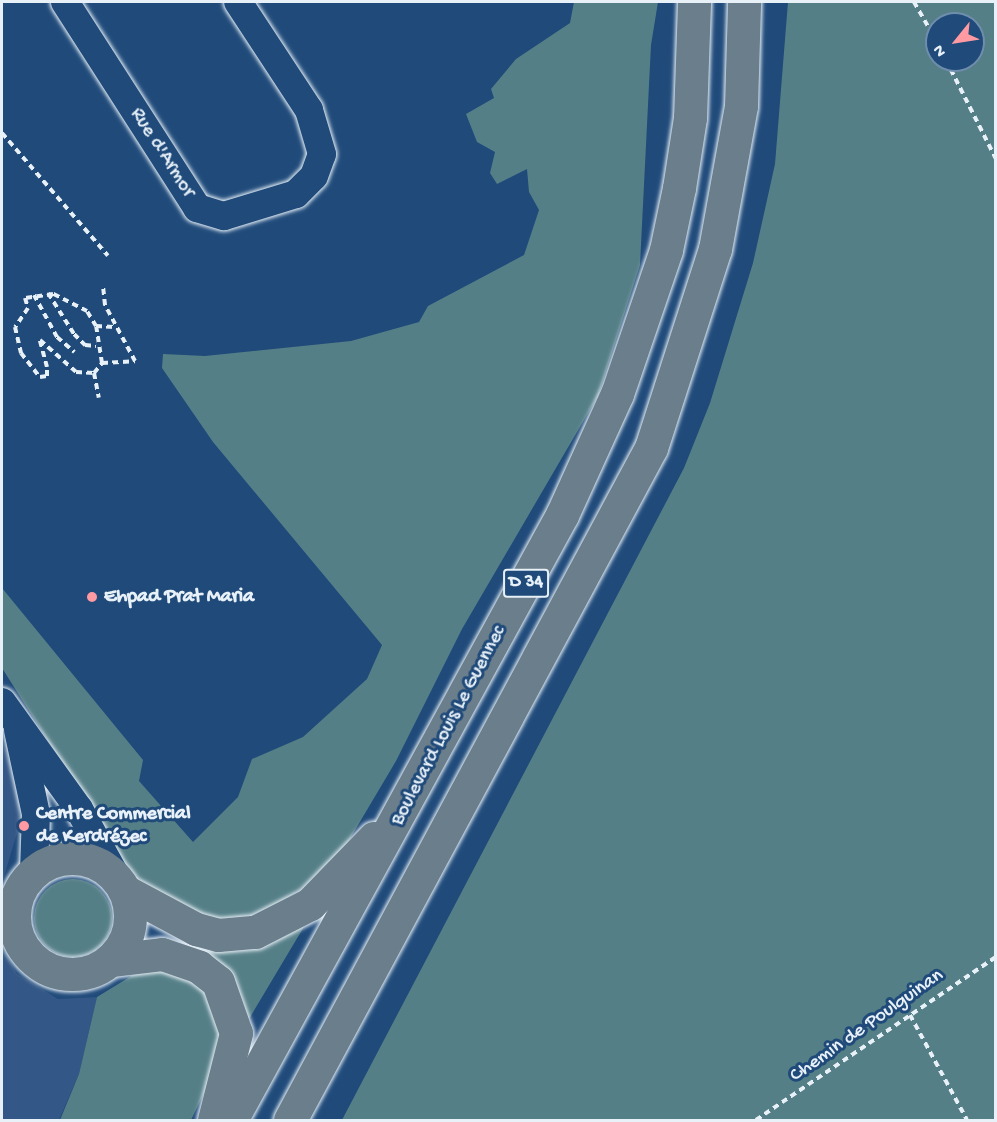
<!DOCTYPE html>
<html>
<head>
<meta charset="utf-8">
<style>
	body { margin:0 }
	#map { position:relative; width:997px; height:1122px; overflow:hidden; background:#1f4a7a; font-family:"Gochi Hand",sans-serif }
	div>[style] { position:absolute }
	[style*='--x'] { left:calc(var(--x)*1px); top:calc(var(--y)*1px); width:calc(var(--w)*1px); rotate:calc(var(--a)*1deg) }
	.built>* { inset:0; background:#335786 }
	.green>* { inset:0; background:#557f87 }
	.round { border-radius:50% }
	.path>* { height:4px; margin-top:-2px; transform-origin:0; background:repeating-linear-gradient(90deg,#e8f1f8 0 6px,transparent 0 10.5px) }
	.roads { filter:drop-shadow(0 0 2px #e8f1f8) drop-shadow(0 0 2px #e8f1f8) }
	.minor>* { height:28px; margin:-14px; padding:0 14px; transform-origin:14px; border-radius:14px; background:#1f4a7a }
	.primary>* { height:33px; margin:-16.5px; padding:0 16.5px; transform-origin:16.5px; border-radius:16.5px; background:#6b7e8b }
	.primary>.ring { margin:-16.5px; padding:0; box-sizing:content-box; background:none; border:33px solid #6b7e8b; border-radius:50% }
	.dots>* { width:16px; height:16px; translate:-50% -50%; box-sizing:border-box; border:3px solid #1f4a7a; border-radius:50% }
	span { translate:-50% -50%; white-space:nowrap; text-align:center; line-height:1.15; -webkit-text-stroke:6px #1f4a7a; paint-order:stroke }
	.shield-label span { padding:2px 4px; background:#1f4a7a; border:2px solid; border-radius:4px; -webkit-text-stroke-width:0 }
	.shield-label { font-size:18px; color:#e8f1f8; font-weight:700 }
	.street-label { font-size:20px; color:#e8f1f8 }
	.poi-label { font-size:20px; color:#e8f1f8; font-weight:700 }
	.left { translate:0 -50%; text-align:left }
	.frame { position:absolute; inset:0; border:3px solid #e8f1f8; pointer-events:none }
	.north { position:absolute; left:925px; top:12px; width:60px; height:60px; box-sizing:border-box; background:#1f4a7a; border:2px solid #6f8dac; border-radius:50%; rotate:240deg; font-size:16px; font-weight:700; line-height:24px; text-align:center; color:#e8f1f8 }
	.north::after { content:''; display:block; margin:auto; width:21px; height:27px; background:#ff9aa2; clip-path:polygon(50% 0,100% 100%,50% 72%,0 100%) }
</style>
</head>
<body>
<div id="map">
	<div class="built">
		<div style="clip-path:polygon(2px 739px,20px 798px,18px 830px,2px 883px)"></div>
		<div style="clip-path:polygon(2px 948px,17px 974px,58px 999px,97px 997px,79px 1074px,59px 1120px,2px 1120px)"></div>
	</div>
	<div class="green">
		<div style="clip-path:polygon(574px 2px,658px 2px,651px 45px,640px 265px,598px 396px,462px 629px,396px 761px,329px 874px,255px 916px,222px 923px,145px 894px,2px 668px,2px 588px,143px 760px,139px 781px,193px 842px,238px 797px,252px 759px,303px 737px,367px 679px,382px 645px,213px 442px,162px 368px,163px 354px,205px 356px,351px 341px,419px 322px,428px 306px,524px 255px,539px 210px,529px 192px,527px 169px,497px 184px,490px 173px,495px 152px,477px 142px,466px 114px,494px 98px,491px 89px,516px 59px,570px 23px)"></div>
		<div style="clip-path:polygon(evenodd,788px 2px,995px 2px,995px 1120px,342px 1120px,684px 468px,710px 403px,753px 263px,775px 164px,788px 2px,937px 24px,973px 24px,973px 60px,937px 60px,937px 24px)"></div>
		<div class="round" style="left:34px;top:879px;width:78px;height:78px"></div>
		<div style="clip-path:polygon(305px 925px,249px 1019px,230px 976px,196px 943px)"></div>
		<div style="clip-path:polygon(159px 968px,199px 981px,223px 1028px,208px 1085px,191px 1120px,60px 1120px,79px 1074px,97px 997px,133px 975px)"></div>
	</div>
	<div class="path">
		<div style="--x:914;--y:2;--w:46;--a:60.1"></div>
		<div style="--x:946;--y:60;--w:111;--a:63.2"></div>
		<div style="--x:2;--y:133;--w:162;--a:49.2"></div>
		<div style="--x:48;--y:293;--w:49;--a:57.6"></div>
		<div style="--x:74;--y:334;--w:16;--a:45"></div>
		<div style="--x:85;--y:345;--w:11;--a:5"></div>
		<div style="--x:34;--y:295;--w:48;--a:61.3"></div>
		<div style="--x:57;--y:337;--w:23;--a:41"></div>
		<div style="--x:96;--y:326;--w:18;--a:3"></div>
		<div style="--x:102;--y:363;--w:37;--a:-99"></div>
		<div style="--x:96;--y:326;--w:17;--a:-121"></div>
		<div style="--x:87;--y:311;--w:38;--a:-153"></div>
		<div style="--x:53;--y:294;--w:28;--a:172"></div>
		<div style="--x:25;--y:298;--w:10;--a:73"></div>
		<div style="--x:28;--y:308;--w:23;--a:124"></div>
		<div style="--x:15;--y:327;--w:27;--a:77"></div>
		<div style="--x:21;--y:353;--w:31;--a:52"></div>
		<div style="--x:40;--y:377;--w:7;--a:-8"></div>
		<div style="--x:47;--y:376;--w:9;--a:-90"></div>
		<div style="--x:47;--y:367;--w:28;--a:-105"></div>
		<div style="--x:40;--y:340;--w:48;--a:41.6"></div>
		<div style="--x:76;--y:372;--w:18;--a:3"></div>
		<div style="--x:94;--y:373;--w:13;--a:-51"></div>
		<div style="--x:102;--y:363;--w:33;--a:-3"></div>
		<div style="--x:135;--y:361;--w:64;--a:-118.2"></div>
		<div style="--x:105;--y:305;--w:19;--a:-96"></div>
		<div style="--x:94;--y:373;--w:25;--a:79"></div>
		<div style="--x:910;--y:1015;--w:119;--a:61.5"></div>
		<div style="--x:756;--y:1120;--w:290;--a:-34.2"></div>
	</div>
	<div class="roads">
		<div class="minor">
			<div style="--x:65;--y:2;--w:245;--a:57.3"></div>
			<div style="--x:197;--y:208;--w:28;--a:17"></div>
			<div style="--x:224;--y:216;--w:75;--a:-17"></div>
			<div style="--x:296;--y:194;--w:25;--a:-45"></div>
			<div style="--x:314;--y:176;--w:23;--a:-70"></div>
			<div style="--x:322;--y:154;--w:46;--a:-106.5"></div>
			<div style="--x:309;--y:110;--w:129;--a:-123.3"></div>
			<div style="--x:2;--y:702;--w:132;--a:54.3"></div>
			<div style="--x:79;--y:809;--w:79;--a:61.2"></div>
			<div style="--x:18;--y:730;--w:86;--a:77.9"></div>
			<div style="--x:36;--y:814;--w:57;--a:92"></div>
		</div>
		<div class="primary">
			<div class="ring" style="left:14px;top:858px;width:83px;height:83px"></div>
			<div style="--x:125;--y:891;--w:81;--a:28.2"></div>
			<div style="--x:196;--y:929;--w:23;--a:15"></div>
			<div style="--x:218;--y:935;--w:37;--a:-5"></div>
			<div style="--x:255;--y:932;--w:62;--a:-27"></div>
			<div style="--x:310;--y:904;--w:92;--a:-45.9"></div>
			<div style="--x:111;--y:960;--w:51;--a:-6.7"></div>
			<div style="--x:162;--y:954;--w:39;--a:19"></div>
			<div style="--x:199;--y:967;--w:24;--a:38"></div>
			<div style="--x:218;--y:982;--w:54;--a:70.6"></div>
			<div style="--x:236;--y:1033;--w:90;--a:104.2"></div>
			<div style="--x:231;--y:1120;--w:690;--a:-61.32"></div>
			<div style="--x:562;--y:515;--w:133;--a:-65.6"></div>
			<div style="--x:617;--y:394;--w:152;--a:-71.2"></div>
			<div style="--x:666;--y:250;--w:63;--a:-78.2"></div>
			<div style="--x:679;--y:188;--w:71;--a:-81.1"></div>
			<div style="--x:690;--y:118;--w:116;--a:-88"></div>
			<div style="--x:290;--y:1120;--w:763;--a:-61.76"></div>
			<div style="--x:651;--y:448;--w:209;--a:-72.2"></div>
			<div style="--x:715;--y:249;--w:145;--a:-79.7"></div>
			<div style="--x:741;--y:106;--w:104;--a:-88.3"></div>
		</div>
	</div>
	<div class="dots">
		<div style="left:92px;top:597px;background:#ff9aa2"></div>
		<div style="left:24px;top:826px;background:#ff9aa2"></div>
	</div>
	<div class="shield-label">
		<span style="left:526px;top:583px">D 34</span>
	</div>
	<div class="street-label">
		<span style="left:162px;top:153px;rotate:57deg">Rue d'Armor</span>
		<span style="left:449px;top:726px;rotate:-62deg">Boulevard Louis Le Guennec</span>
		<span style="left:867px;top:1026px;rotate:-35deg">Chemin de Poulguinan</span>
	</div>
	<div class="poi-label">
		<span class="left" style="left:104px;top:597px">Ehpad Prat Maria</span>
		<span class="left" style="left:36px;top:826px">Centre Commercial<br>de Kerdrézec</span>
	</div>
	<div class="frame"></div>
	<div class="north">N</div>
</div>
</body>
</html>
